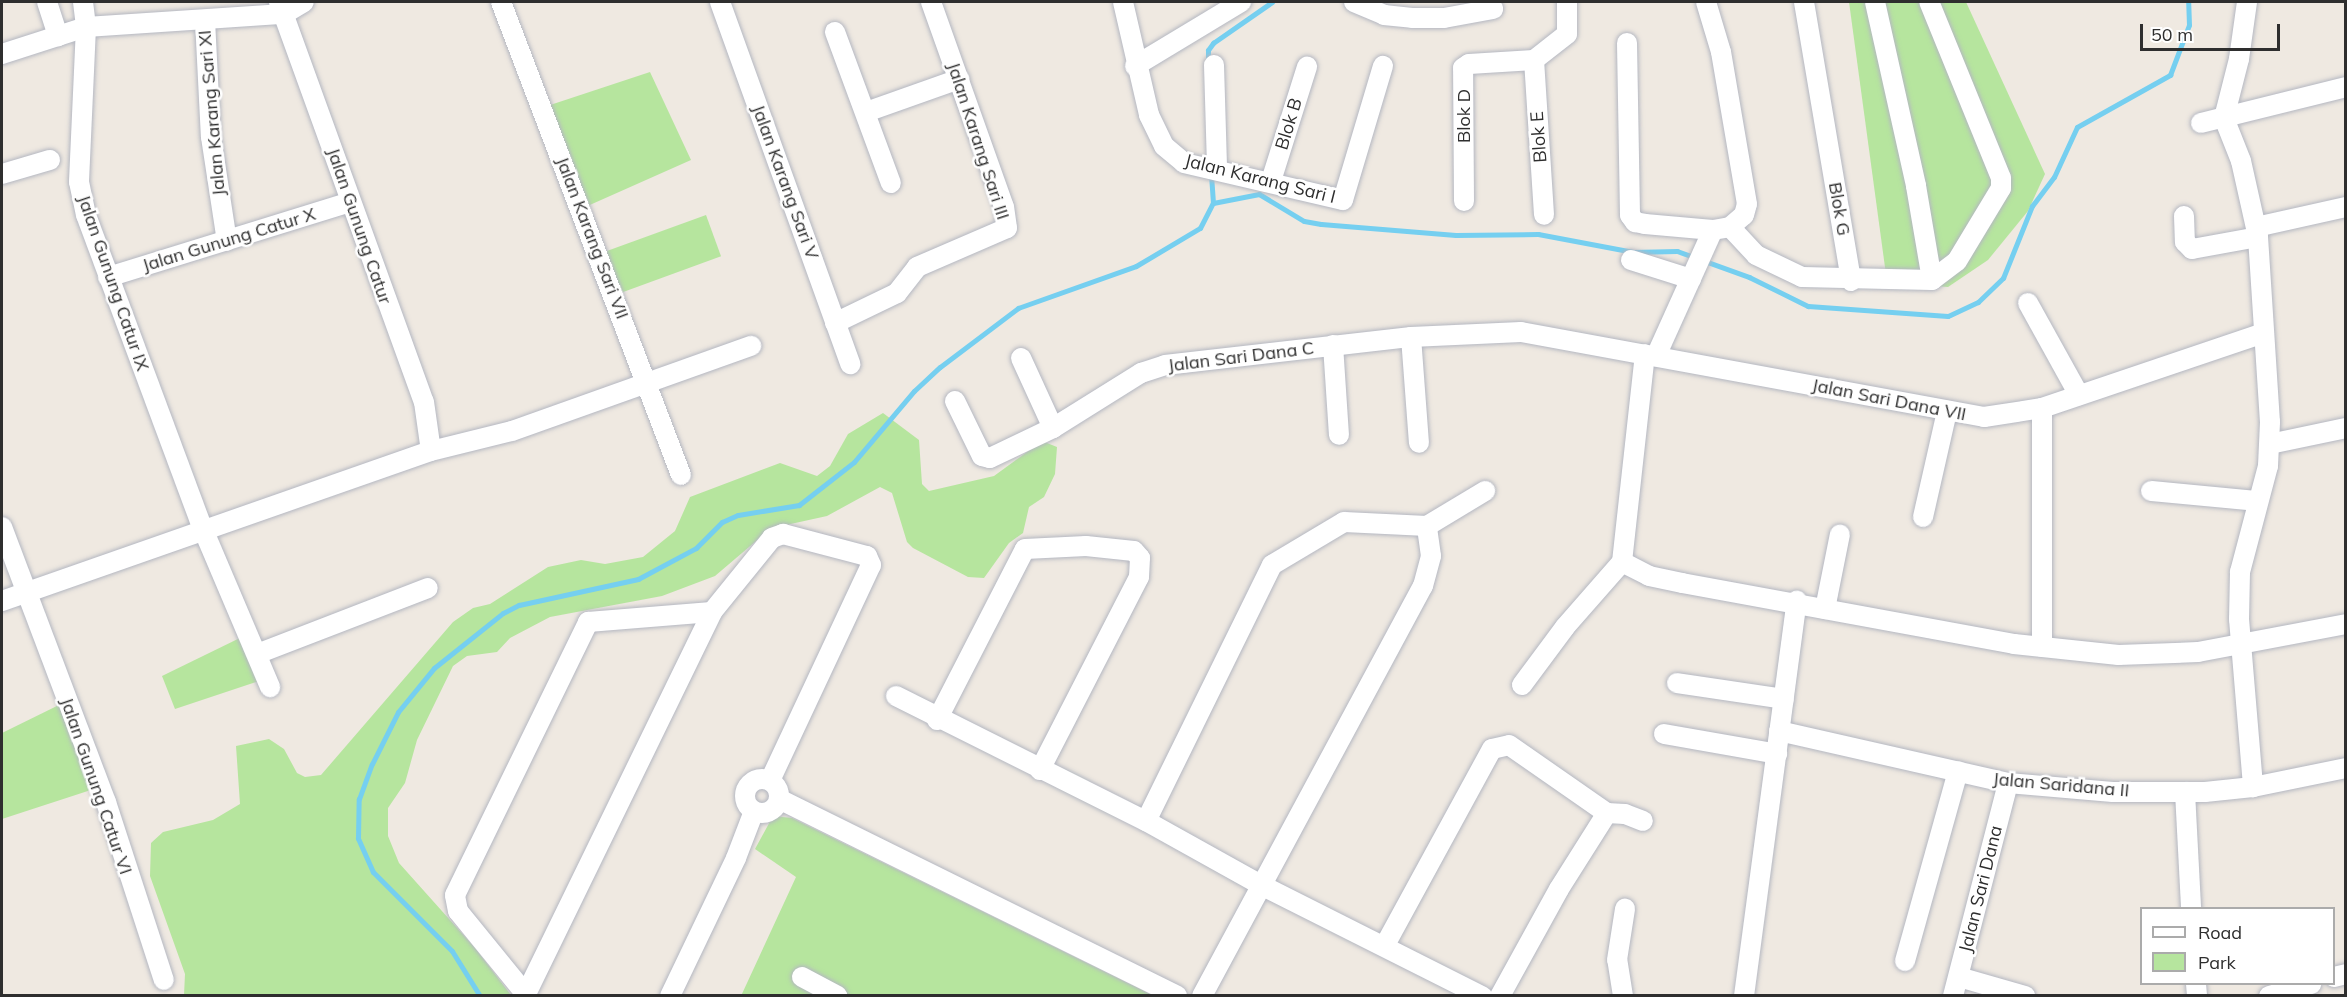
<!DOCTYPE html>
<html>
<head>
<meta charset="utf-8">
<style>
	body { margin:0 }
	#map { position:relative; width:2347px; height:997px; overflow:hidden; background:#efe9e1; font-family:Mulish,sans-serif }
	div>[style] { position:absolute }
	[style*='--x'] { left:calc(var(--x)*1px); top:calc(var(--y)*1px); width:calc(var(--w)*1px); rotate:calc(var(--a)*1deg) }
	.green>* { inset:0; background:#b6e59e; transform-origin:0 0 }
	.stream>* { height:5px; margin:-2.5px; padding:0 2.5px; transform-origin:2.5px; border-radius:2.5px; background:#75cff0 }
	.roads { filter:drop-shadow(0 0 2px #b4b7c1) drop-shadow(0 0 2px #b4b7c1) }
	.minor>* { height:20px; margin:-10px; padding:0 10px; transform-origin:10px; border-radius:10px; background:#fff }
	.minor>.ring { margin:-10px; padding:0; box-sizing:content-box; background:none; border:20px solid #fff; border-radius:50% }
	span { translate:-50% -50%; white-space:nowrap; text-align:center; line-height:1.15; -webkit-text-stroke:5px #fff; paint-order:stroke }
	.street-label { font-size:18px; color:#2e2e2e }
	.frame { position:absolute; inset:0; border:3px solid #2e2e2e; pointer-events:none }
	.legend { position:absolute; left:2140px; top:907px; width:195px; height:78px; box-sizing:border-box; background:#fff; border:2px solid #ababab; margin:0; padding:8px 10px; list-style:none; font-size:18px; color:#2e2e2e }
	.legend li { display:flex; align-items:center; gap:12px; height:30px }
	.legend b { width:30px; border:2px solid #ababab }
	.scale { position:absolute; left:2140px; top:24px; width:140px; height:27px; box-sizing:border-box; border:3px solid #2e2e2e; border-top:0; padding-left:8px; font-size:18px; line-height:21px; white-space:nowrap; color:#2e2e2e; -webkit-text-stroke:4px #fff; paint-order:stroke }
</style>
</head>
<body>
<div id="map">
	<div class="green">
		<div style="clip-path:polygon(1849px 2px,1966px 2px,2045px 174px,2028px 211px,1988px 260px,1948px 287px,1887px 282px)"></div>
		<div style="clip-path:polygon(650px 72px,691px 160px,583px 208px,535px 110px)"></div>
		<div style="left:706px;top:215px;width:44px;height:115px;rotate:70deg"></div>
		<div style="clip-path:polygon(883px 413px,919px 440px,922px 484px,929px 491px,994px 476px,1042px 441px,1057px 447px,1055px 474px,1044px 497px,1029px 507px,1023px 533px,1009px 543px,984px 578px,968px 577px,913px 548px,907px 542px,892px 493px,880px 487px,827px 516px,786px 525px,762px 536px,715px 576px,662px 596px,550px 617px,510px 638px,497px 652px,467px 656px,453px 666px,417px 740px,405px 783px,388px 808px,388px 836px,399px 863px,475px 948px,511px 995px,184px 995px,185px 974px,150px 876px,151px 843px,163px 832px,213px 820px,240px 804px,236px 746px,269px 739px,284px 749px,297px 773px,305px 777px,321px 775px,453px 622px,473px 608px,490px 604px,548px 567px,581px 560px,605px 564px,643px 557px,675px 531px,690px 497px,780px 463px,817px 476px,830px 466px,848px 434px)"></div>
		<div style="clip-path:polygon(246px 635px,259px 681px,175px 709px,162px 676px)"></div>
		<div style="clip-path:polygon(63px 703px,97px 788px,2px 819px,2px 733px)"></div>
		<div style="clip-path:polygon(773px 816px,792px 818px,1152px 995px,741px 996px,796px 877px,755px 849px)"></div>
	</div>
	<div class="stream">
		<div style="--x:1208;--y:63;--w:13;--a:-90"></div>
		<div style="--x:1208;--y:50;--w:9;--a:-54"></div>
		<div style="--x:1213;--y:43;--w:72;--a:-34.8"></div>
		<div style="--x:1213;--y:203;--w:47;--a:-11.1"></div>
		<div style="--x:1259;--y:194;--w:52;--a:31"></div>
		<div style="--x:1304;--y:221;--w:17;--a:10"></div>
		<div style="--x:1321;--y:224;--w:135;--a:4.7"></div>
		<div style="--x:1456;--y:235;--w:82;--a:-0.7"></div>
		<div style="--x:1538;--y:234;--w:97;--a:10.7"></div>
		<div style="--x:1633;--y:252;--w:44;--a:-1.3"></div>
		<div style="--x:1677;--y:251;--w:77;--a:19.9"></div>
		<div style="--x:1749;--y:277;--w:66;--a:26.2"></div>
		<div style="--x:1808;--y:306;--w:140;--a:4.1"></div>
		<div style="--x:1948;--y:316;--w:33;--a:-25"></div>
		<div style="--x:1978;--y:302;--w:35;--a:-44"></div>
		<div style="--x:2003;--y:278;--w:78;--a:-68.1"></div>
		<div style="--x:2032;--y:206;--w:36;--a:-53"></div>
		<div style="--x:2054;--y:177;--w:55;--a:-65.3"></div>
		<div style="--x:2077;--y:127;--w:107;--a:-29.2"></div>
		<div style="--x:2170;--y:75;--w:53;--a:-69.2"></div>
		<div style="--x:2189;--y:25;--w:23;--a:-92"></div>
		<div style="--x:480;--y:996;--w:53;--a:-121.9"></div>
		<div style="--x:452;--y:951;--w:112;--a:-135"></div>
		<div style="--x:373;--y:872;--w:37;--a:-114"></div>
		<div style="--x:358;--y:838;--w:39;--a:-89"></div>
		<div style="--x:359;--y:799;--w:37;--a:-70"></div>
		<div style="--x:372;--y:764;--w:58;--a:-63.4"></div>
		<div style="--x:398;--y:712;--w:57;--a:-50.7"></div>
		<div style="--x:434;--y:668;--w:88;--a:-38.6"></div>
		<div style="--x:503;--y:613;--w:18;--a:-27"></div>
		<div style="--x:519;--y:605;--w:122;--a:-12.3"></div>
		<div style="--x:638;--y:579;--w:66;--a:-28.1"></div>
		<div style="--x:696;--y:548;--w:37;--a:-45"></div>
		<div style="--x:722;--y:522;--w:17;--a:-24"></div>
		<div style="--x:738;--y:515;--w:62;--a:-9.3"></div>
		<div style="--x:799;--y:505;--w:70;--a:-38"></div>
		<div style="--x:854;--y:462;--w:93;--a:-49.8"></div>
		<div style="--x:914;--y:391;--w:35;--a:-43"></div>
		<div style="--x:940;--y:367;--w:98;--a:-37.1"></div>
		<div style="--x:1018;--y:308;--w:125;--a:-19.6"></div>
		<div style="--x:1136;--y:266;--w:74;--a:-30.7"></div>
		<div style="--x:1200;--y:228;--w:28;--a:-63"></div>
		<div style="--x:1213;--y:203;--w:29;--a:-94"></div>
	</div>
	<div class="roads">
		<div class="minor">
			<div style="--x:47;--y:2;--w:36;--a:72"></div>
			<div style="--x:83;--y:2;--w:25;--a:83"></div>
			<div style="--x:86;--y:27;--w:155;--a:92.6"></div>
			<div style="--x:79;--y:182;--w:34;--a:78"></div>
			<div style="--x:86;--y:215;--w:335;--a:69.6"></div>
			<div style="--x:203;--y:529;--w:172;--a:67"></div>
			<div style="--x:279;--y:2;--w:425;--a:70.1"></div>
			<div style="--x:424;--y:402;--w:49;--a:81.9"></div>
			<div style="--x:501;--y:2;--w:506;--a:69.17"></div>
			<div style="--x:720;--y:2;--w:385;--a:70.2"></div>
			<div style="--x:1123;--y:2;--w:116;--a:77"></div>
			<div style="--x:1149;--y:115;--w:34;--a:64"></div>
			<div style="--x:1164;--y:146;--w:26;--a:40"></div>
			<div style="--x:1184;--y:163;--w:163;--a:13.1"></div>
			<div style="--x:1343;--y:200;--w:140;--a:-73.4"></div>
			<div style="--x:1354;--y:2;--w:33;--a:23"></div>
			<div style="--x:1384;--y:15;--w:28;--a:6"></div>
			<div style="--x:1412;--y:18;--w:32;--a:0"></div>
			<div style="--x:1444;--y:18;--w:50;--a:-10.4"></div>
			<div style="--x:1804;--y:2;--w:283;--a:80.4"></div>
			<div style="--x:1875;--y:2;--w:189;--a:77.4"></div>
			<div style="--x:1916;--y:186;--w:95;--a:80.3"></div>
			<div style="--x:2247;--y:2;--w:58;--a:98"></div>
			<div style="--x:2239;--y:59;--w:61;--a:104.3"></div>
			<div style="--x:2224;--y:118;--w:46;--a:68.4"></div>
			<div style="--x:2241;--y:161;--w:78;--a:77.4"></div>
			<div style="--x:2258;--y:237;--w:185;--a:86.3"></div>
			<div style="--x:2270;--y:422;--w:44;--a:92.6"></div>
			<div style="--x:2268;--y:466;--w:110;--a:104.8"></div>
			<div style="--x:2240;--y:572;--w:47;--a:91.2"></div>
			<div style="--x:2239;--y:619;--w:169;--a:85.2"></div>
			<div style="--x:205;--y:20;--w:117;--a:87.1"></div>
			<div style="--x:211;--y:137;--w:105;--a:81.3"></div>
			<div style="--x:835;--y:32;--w:161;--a:69.7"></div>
			<div style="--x:1627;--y:43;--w:172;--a:89"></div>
			<div style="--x:1630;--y:215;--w:9;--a:54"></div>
			<div style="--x:1635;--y:222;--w:10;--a:11"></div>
			<div style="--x:1645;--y:224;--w:68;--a:5"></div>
			<div style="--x:1713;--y:230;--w:17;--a:-10"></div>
			<div style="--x:1730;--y:227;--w:18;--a:-41"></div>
			<div style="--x:1744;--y:215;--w:11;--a:-75"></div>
			<div style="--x:1747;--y:204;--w:154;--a:-99.7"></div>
			<div style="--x:1721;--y:52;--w:52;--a:-106.7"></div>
			<div style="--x:2;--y:54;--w:88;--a:-17.8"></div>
			<div style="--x:86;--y:27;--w:198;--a:-3.8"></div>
			<div style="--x:284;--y:14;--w:23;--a:-31"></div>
			<div style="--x:1534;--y:60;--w:155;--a:86.3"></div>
			<div style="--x:1534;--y:60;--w:42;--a:-38.2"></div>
			<div style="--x:1567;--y:34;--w:32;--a:-90"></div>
			<div style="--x:1214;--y:65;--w:103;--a:88.3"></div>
			<div style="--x:1135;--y:66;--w:124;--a:-31.1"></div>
			<div style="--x:866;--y:112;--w:99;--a:-19.5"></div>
			<div style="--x:2201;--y:123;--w:149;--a:-13.9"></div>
			<div style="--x:2;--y:174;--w:50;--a:-16.3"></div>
			<div style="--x:1271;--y:181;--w:120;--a:-72.5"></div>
			<div style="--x:1464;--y:201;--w:133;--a:-90.4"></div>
			<div style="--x:1463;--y:68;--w:7;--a:-34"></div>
			<div style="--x:1469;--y:64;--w:65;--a:-3.5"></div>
			<div style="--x:2184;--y:216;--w:26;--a:88"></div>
			<div style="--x:2185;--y:242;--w:10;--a:45"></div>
			<div style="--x:2192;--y:249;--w:67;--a:-10.3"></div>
			<div style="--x:1730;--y:227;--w:38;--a:47"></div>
			<div style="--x:1756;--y:255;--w:51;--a:25.6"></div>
			<div style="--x:1802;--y:277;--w:130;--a:1.3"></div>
			<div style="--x:1932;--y:280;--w:31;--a:-37"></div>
			<div style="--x:1957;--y:261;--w:85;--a:-58.9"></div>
			<div style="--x:2001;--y:188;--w:10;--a:-90"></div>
			<div style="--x:2001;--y:178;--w:190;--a:-112.2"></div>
			<div style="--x:2256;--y:227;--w:92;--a:-12.5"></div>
			<div style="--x:1631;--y:260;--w:63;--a:17.6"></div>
			<div style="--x:108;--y:277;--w:253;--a:-17.2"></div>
			<div style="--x:2028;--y:303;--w:105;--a:61"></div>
			<div style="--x:835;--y:323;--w:69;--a:-25.8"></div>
			<div style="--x:897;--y:293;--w:33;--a:-52"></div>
			<div style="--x:917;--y:267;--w:98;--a:-23.4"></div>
			<div style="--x:1007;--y:228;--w:21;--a:-98"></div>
			<div style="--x:1004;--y:207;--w:218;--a:-109.6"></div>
			<div style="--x:1411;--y:337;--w:106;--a:85.7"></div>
			<div style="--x:1333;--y:345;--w:90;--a:86.2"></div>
			<div style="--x:1656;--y:356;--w:138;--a:-65.7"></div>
			<div style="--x:1021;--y:358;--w:77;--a:65.4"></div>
			<div style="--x:955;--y:401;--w:61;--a:63.9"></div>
			<div style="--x:982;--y:456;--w:8;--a:14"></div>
			<div style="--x:990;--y:458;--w:70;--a:-25.5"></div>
			<div style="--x:1053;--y:428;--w:104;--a:-32"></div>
			<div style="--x:1141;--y:373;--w:25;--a:-18"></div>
			<div style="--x:1165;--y:365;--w:248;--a:-6.5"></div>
			<div style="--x:1411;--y:337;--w:110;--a:-2.6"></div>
			<div style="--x:1521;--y:332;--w:471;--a:10.4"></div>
			<div style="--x:1984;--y:417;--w:59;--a:-8.8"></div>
			<div style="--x:2042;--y:408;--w:234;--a:-18.7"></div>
			<div style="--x:2270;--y:444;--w:78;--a:-11.9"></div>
			<div style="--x:2151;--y:491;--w:106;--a:5.4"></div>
			<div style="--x:1923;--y:517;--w:109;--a:-77.2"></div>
			<div style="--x:1427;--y:526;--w:83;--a:-177.2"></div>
			<div style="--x:1344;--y:522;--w:84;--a:149.2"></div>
			<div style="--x:1272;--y:565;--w:285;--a:116.2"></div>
			<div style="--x:1146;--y:821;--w:129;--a:29.1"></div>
			<div style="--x:1259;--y:884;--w:250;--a:26.7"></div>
			<div style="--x:2;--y:527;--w:294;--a:69.3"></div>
			<div style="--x:106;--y:802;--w:187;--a:72"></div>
			<div style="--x:1622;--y:562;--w:30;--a:27"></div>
			<div style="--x:1649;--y:576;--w:34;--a:12"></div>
			<div style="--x:1682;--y:583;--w:338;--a:10.4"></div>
			<div style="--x:2014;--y:644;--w:105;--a:6"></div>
			<div style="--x:2118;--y:655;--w:80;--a:-2.1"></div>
			<div style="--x:2198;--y:652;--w:151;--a:-10.7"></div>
			<div style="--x:1622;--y:562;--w:209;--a:-83.7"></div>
			<div style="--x:2;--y:601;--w:454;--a:-19.3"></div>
			<div style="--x:431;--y:451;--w:83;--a:-13.9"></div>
			<div style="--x:512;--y:431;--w:254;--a:-19.6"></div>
			<div style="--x:1825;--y:609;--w:76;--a:-78.7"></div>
			<div style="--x:2042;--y:647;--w:239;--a:-90"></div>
			<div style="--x:257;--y:654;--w:183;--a:-21.1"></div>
			<div style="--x:1677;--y:683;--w:108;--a:8.5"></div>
			<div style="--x:1522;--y:685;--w:72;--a:-53.4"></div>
			<div style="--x:1565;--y:627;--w:86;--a:-48.8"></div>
			<div style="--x:896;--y:696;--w:280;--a:26.6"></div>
			<div style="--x:937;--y:720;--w:192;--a:-62.8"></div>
			<div style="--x:1025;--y:549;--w:61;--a:-2.8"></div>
			<div style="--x:1086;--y:546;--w:48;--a:5.9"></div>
			<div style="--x:1134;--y:551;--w:9;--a:49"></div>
			<div style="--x:1140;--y:558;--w:19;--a:93"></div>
			<div style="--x:1139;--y:577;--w:217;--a:117.2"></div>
			<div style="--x:1779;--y:731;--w:235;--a:12.8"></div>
			<div style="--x:2008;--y:783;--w:105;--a:4.9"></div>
			<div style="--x:2113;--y:792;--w:92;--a:0"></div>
			<div style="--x:2205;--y:792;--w:48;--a:-5.9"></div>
			<div style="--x:2253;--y:787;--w:95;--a:-11.5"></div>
			<div style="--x:1664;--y:734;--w:115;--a:10"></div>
			<div class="ring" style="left:745px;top:779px;width:14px;height:14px"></div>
			<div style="--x:2185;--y:792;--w:116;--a:87"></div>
			<div style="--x:779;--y:799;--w:444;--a:26.3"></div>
			<div style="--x:1385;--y:945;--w:223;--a:-61.4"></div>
			<div style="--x:1492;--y:749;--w:17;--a:-13"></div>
			<div style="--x:1509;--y:745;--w:119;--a:34.8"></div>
			<div style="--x:1607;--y:813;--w:18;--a:3"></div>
			<div style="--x:1625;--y:814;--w:19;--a:21"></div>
			<div style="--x:1905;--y:961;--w:197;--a:-74.4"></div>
			<div style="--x:802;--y:977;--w:40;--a:28"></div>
			<div style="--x:1959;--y:977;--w:69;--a:16.1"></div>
			<div style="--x:2334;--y:977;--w:12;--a:-14"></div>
			<div style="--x:2196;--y:984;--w:12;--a:85"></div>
			<div style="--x:524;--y:992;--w:104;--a:-129.2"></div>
			<div style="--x:458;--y:911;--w:16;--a:-101"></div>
			<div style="--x:455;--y:895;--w:304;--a:-64"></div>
			<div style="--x:588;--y:622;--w:124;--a:-4.6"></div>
			<div style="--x:525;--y:996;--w:427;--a:-64"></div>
			<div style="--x:712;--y:612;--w:95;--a:-51"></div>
			<div style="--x:772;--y:538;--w:12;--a:-20"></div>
			<div style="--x:783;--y:534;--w:87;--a:14.7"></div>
			<div style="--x:867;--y:556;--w:10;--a:66"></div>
			<div style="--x:871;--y:565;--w:238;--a:115.1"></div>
			<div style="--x:670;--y:996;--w:153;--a:-64.4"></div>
			<div style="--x:736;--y:858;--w:50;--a:-69"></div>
			<div style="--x:1202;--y:996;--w:466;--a:-61.7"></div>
			<div style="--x:1423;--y:586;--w:31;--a:-75"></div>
			<div style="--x:1431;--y:556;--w:30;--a:-98"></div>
			<div style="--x:1427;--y:526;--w:68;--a:-31.1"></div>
			<div style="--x:1500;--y:996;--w:122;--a:-61.1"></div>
			<div style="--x:1559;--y:889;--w:90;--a:-57.7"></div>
			<div style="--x:1623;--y:996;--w:36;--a:-99"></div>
			<div style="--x:1617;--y:960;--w:52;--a:-81.1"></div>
			<div style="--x:1744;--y:996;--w:399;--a:-82.4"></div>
			<div style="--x:1953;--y:996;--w:220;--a:-75.5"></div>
			<div style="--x:2269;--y:996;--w:44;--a:-15.9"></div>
		</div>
	</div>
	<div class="street-label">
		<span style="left:212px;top:113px;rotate:-95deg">Jalan Karang Sari XI</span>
		<span style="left:1464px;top:116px;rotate:-90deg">Blok D</span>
		<span style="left:1289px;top:124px;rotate:-73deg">Blok B</span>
		<span style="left:1539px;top:137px;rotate:-94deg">Blok E</span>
		<span style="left:978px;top:141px;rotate:72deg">Jalan Karang Sari III</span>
		<span style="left:1260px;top:179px;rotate:14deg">Jalan Karang Sari I</span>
		<span style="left:785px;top:182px;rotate:70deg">Jalan Karang Sari V</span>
		<span style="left:1839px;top:209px;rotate:80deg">Blok G</span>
		<span style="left:359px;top:226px;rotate:71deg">Jalan Gunung Catur</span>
		<span style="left:592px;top:238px;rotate:69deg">Jalan Karang Sari VII</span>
		<span style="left:229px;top:240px;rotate:-17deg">Jalan Gunung Catur X</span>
		<span style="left:113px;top:283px;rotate:71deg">Jalan Gunung Catur IX</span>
		<span style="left:1241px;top:357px;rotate:-7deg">Jalan Sari Dana C</span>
		<span style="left:1889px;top:400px;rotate:11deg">Jalan Sari Dana VII</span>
		<span style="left:2061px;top:785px;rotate:5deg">Jalan Saridana II</span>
		<span style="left:96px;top:786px;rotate:71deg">Jalan Gunung Catur VI</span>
		<span style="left:1981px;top:889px;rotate:-76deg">Jalan Sari Dana</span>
	</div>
	<div class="frame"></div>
	<ul class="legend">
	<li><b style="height:8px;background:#fff"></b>Road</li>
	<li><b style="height:16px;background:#b6e59e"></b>Park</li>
	</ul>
	<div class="scale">50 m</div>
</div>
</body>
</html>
